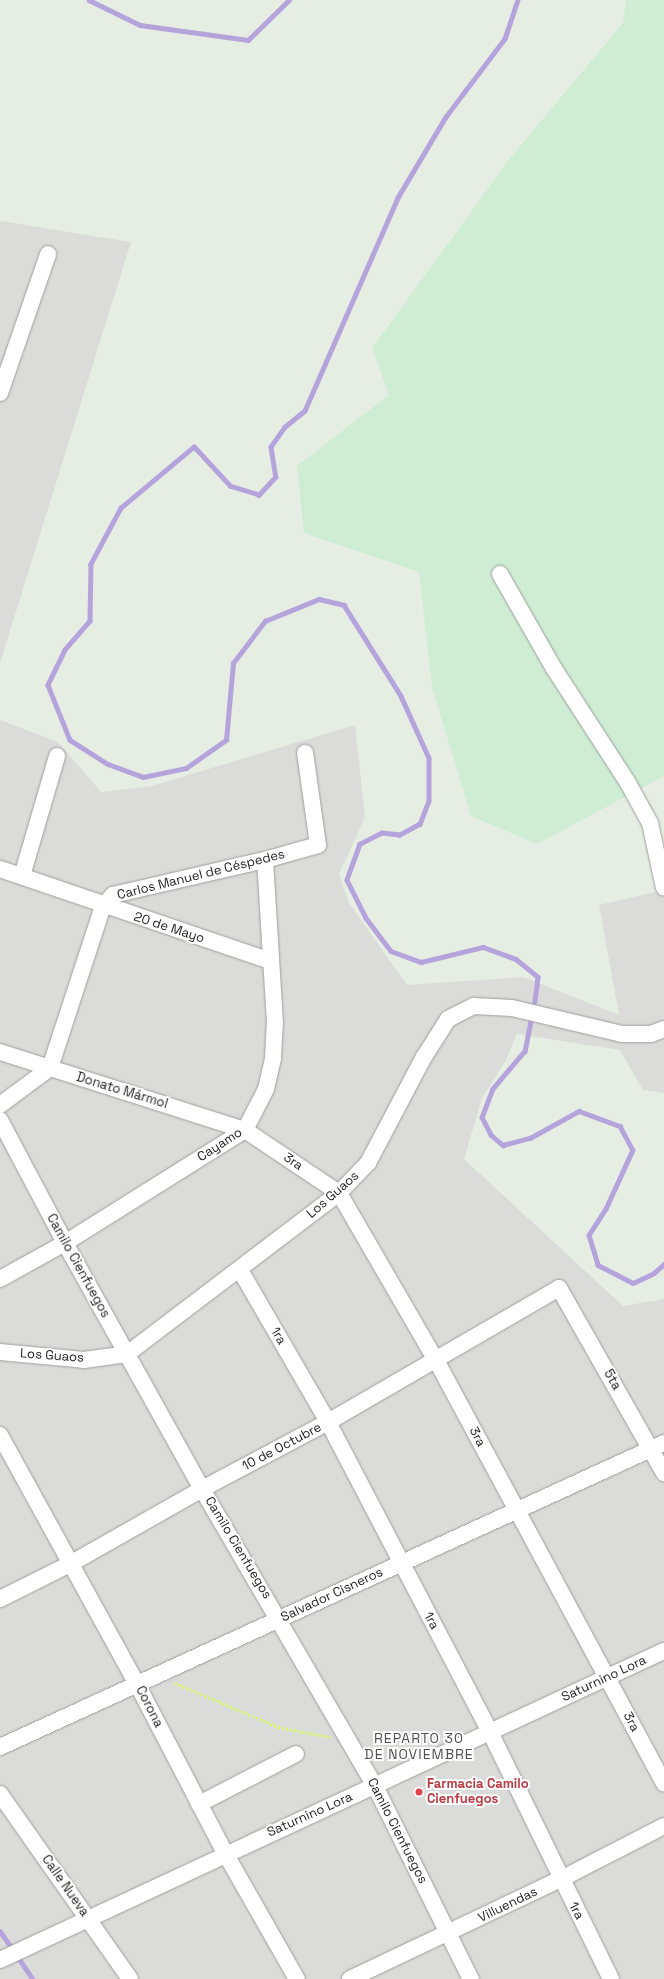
<!DOCTYPE html>
<html>
<head>
<meta charset="utf-8">
<style>
	body { margin:0 }
	#map { position:relative; width:664px; height:1979px; overflow:hidden; background:#e6eee3; font-family:"Space Grotesk",sans-serif }
	div>[style] { position:absolute }
	[style*='--x'] { left:calc(var(--x)*1px); top:calc(var(--y)*1px); width:calc(var(--w)*1px); rotate:calc(var(--a)*1deg) }
	.residential>* { inset:0; background:#dbdbda }
	.farmland>* { inset:0; background:#ceedd3 }
	.stream>* { height:4.5px; margin:-2.25px; padding:0 2.25px; transform-origin:2.25px; border-radius:2.25px; background:#b5a3dc }
	.path>* { height:2.5px; margin-top:-1.25px; transform-origin:0; background:repeating-linear-gradient(90deg,#ddf969 0 2px,transparent 0 4px) }
	.roads { filter:drop-shadow(0 0 1px #9e9e9e) drop-shadow(0 0 1px #9e9e9e) }
	.minor>* { height:16px; margin:-8px; padding:0 8px; transform-origin:8px; border-radius:8px; background:#fff }
	.dots>* { width:11px; height:11px; translate:-50% -50%; box-sizing:border-box; border:2px solid #fff; border-radius:50% }
	span { translate:-50% -50%; white-space:nowrap; text-align:center; line-height:1.15; -webkit-text-stroke:4px #fff; paint-order:stroke }
	.street-label { font-size:13px; color:#1d1d1d }
	.health-label { font-size:13px; color:#be3a42; font-weight:700 }
	.left { translate:0 -50%; text-align:left }
	.neighbourhood-label { font-size:14px; color:#505050; letter-spacing:1px }
</style>
</head>
<body>
<div id="map">
	<div class="residential">
		<div style="clip-path:polygon(0 221px,131px 242px,0 663px)"></div>
		<div style="clip-path:polygon(0 720px,58px 742px,101px 792px,152px 786px,355px 725px,365px 817px,339px 874px,349px 903px,407px 985px,523px 977px,619px 1015px,599px 905px,664px 890px,664px 1093px,643px 1090px,620px 1050px,517px 1034px,506px 1060px,482px 1098px,464px 1159px,623px 1306px,664px 1299px,664px 1979px,0 1979px)"></div>
	</div>
	<div class="farmland">
		<div style="clip-path:polygon(626px 0,664px 0,664px 776px,537px 844px,471px 816px,432px 687px,419px 572px,304px 533px,297px 466px,389px 395px,372px 348px,511px 157px,623px 23px)"></div>
	</div>
	<div class="stream">
		<div style="--x:89;--y:0;--w:57;--a:26.1"></div>
		<div style="--x:140;--y:25;--w:109;--a:7.9"></div>
		<div style="--x:248;--y:40;--w:57;--a:-44.3"></div>
		<div style="--x:518;--y:0;--w:41;--a:108.4"></div>
		<div style="--x:505;--y:39;--w:98;--a:127.1"></div>
		<div style="--x:446;--y:117;--w:94;--a:120.7"></div>
		<div style="--x:398;--y:198;--w:232;--a:113.6"></div>
		<div style="--x:305;--y:411;--w:26;--a:141"></div>
		<div style="--x:285;--y:427;--w:24;--a:125"></div>
		<div style="--x:271;--y:447;--w:30;--a:81"></div>
		<div style="--x:276;--y:477;--w:25;--a:133"></div>
		<div style="--x:259;--y:495;--w:30;--a:-163"></div>
		<div style="--x:230;--y:486;--w:53;--a:-132.7"></div>
		<div style="--x:194;--y:447;--w:95;--a:140.1"></div>
		<div style="--x:121;--y:508;--w:64;--a:118.2"></div>
		<div style="--x:91;--y:564;--w:57;--a:91"></div>
		<div style="--x:90;--y:621;--w:38;--a:131"></div>
		<div style="--x:65;--y:650;--w:39;--a:116"></div>
		<div style="--x:48;--y:685;--w:59;--a:68.2"></div>
		<div style="--x:70;--y:740;--w:45;--a:32.3"></div>
		<div style="--x:108;--y:764;--w:37;--a:20"></div>
		<div style="--x:143;--y:777;--w:44;--a:-11.8"></div>
		<div style="--x:186;--y:768;--w:49;--a:-35"></div>
		<div style="--x:226;--y:740;--w:77;--a:-84.8"></div>
		<div style="--x:233;--y:663;--w:53;--a:-52.7"></div>
		<div style="--x:265;--y:621;--w:58;--a:-22.2"></div>
		<div style="--x:319;--y:599;--w:26;--a:13"></div>
		<div style="--x:344;--y:605;--w:107;--a:57.9"></div>
		<div style="--x:401;--y:696;--w:68;--a:65.7"></div>
		<div style="--x:429;--y:758;--w:43;--a:90"></div>
		<div style="--x:429;--y:801;--w:25;--a:111"></div>
		<div style="--x:420;--y:824;--w:23;--a:151"></div>
		<div style="--x:400;--y:835;--w:18;--a:-174"></div>
		<div style="--x:382;--y:833;--w:25;--a:153"></div>
		<div style="--x:360;--y:844;--w:38;--a:110"></div>
		<div style="--x:347;--y:880;--w:42;--a:63.4"></div>
		<div style="--x:366;--y:918;--w:41;--a:52.9"></div>
		<div style="--x:391;--y:951;--w:32;--a:20"></div>
		<div style="--x:421;--y:962;--w:64;--a:-13.6"></div>
		<div style="--x:483;--y:947;--w:35;--a:20"></div>
		<div style="--x:516;--y:959;--w:28;--a:39"></div>
		<div style="--x:538;--y:977;--w:25;--a:97"></div>
		<div style="--x:531;--y:1021;--w:31;--a:101"></div>
		<div style="--x:525;--y:1051;--w:50;--a:130.1"></div>
		<div style="--x:493;--y:1089;--w:30;--a:111"></div>
		<div style="--x:482;--y:1117;--w:20;--a:63"></div>
		<div style="--x:491;--y:1135;--w:16;--a:40"></div>
		<div style="--x:503;--y:1145;--w:28;--a:-15"></div>
		<div style="--x:530;--y:1138;--w:56;--a:-28.9"></div>
		<div style="--x:579;--y:1111;--w:44;--a:20.1"></div>
		<div style="--x:620;--y:1126;--w:27;--a:62"></div>
		<div style="--x:633;--y:1150;--w:65;--a:114.6"></div>
		<div style="--x:606;--y:1209;--w:31;--a:123"></div>
		<div style="--x:589;--y:1235;--w:31;--a:73"></div>
		<div style="--x:598;--y:1265;--w:39;--a:27"></div>
		<div style="--x:633;--y:1283;--w:23;--a:-25"></div>
		<div style="--x:654;--y:1273;--w:13;--a:-42"></div>
		<div style="--x:0;--y:1931;--w:19;--a:55"></div>
		<div style="--x:20;--y:1960;--w:23;--a:56"></div>
	</div>
	<div class="path">
		<div style="--x:175;--y:1683;--w:112;--a:23.1"></div>
		<div style="--x:278;--y:1727;--w:53;--a:10.9"></div>
	</div>
	<div class="roads">
		<div class="minor">
			<div style="--x:0;--y:393;--w:147;--a:-70.9"></div>
			<div style="--x:500;--y:574;--w:107;--a:60.3"></div>
			<div style="--x:553;--y:667;--w:138;--a:57.1"></div>
			<div style="--x:628;--y:783;--w:46;--a:61.2"></div>
			<div style="--x:650;--y:823;--w:66;--a:77.8"></div>
			<div style="--x:0;--y:869;--w:285;--a:18.8"></div>
			<div style="--x:22;--y:876;--w:125;--a:-73.7"></div>
			<div style="--x:0;--y:1052;--w:257;--a:17.7"></div>
			<div style="--x:245;--y:1130;--w:113;--a:33.8"></div>
			<div style="--x:339;--y:1193;--w:193;--a:59.9"></div>
			<div style="--x:436;--y:1360;--w:481;--a:61.7"></div>
			<div style="--x:0;--y:1105;--w:62;--a:-36.5"></div>
			<div style="--x:50;--y:1068;--w:170;--a:-71.9"></div>
			<div style="--x:103;--y:906;--w:15;--a:-48"></div>
			<div style="--x:113;--y:895;--w:156;--a:-13"></div>
			<div style="--x:265;--y:860;--w:55;--a:-15.8"></div>
			<div style="--x:318;--y:845;--w:93;--a:-98"></div>
			<div style="--x:0;--y:1120;--w:139;--a:62.1"></div>
			<div style="--x:65;--y:1243;--w:282;--a:60.9"></div>
			<div style="--x:202;--y:1489;--w:344;--a:59.8"></div>
			<div style="--x:375;--y:1786;--w:216;--a:63.6"></div>
			<div style="--x:240;--y:1270;--w:176;--a:59.9"></div>
			<div style="--x:328;--y:1422;--w:350;--a:62.4"></div>
			<div style="--x:490;--y:1732;--w:275;--a:63.9"></div>
			<div style="--x:0;--y:1279;--w:74;--a:-29"></div>
			<div style="--x:65;--y:1243;--w:213;--a:-32.1"></div>
			<div style="--x:245;--y:1130;--w:46;--a:-62.9"></div>
			<div style="--x:266;--y:1089;--w:32;--a:-77"></div>
			<div style="--x:273;--y:1058;--w:35;--a:-87"></div>
			<div style="--x:275;--y:1023;--w:163;--a:-93.5"></div>
			<div style="--x:0;--y:1352;--w:84;--a:5.4"></div>
			<div style="--x:84;--y:1360;--w:43;--a:-7.9"></div>
			<div style="--x:127;--y:1354;--w:266;--a:-37.2"></div>
			<div style="--x:339;--y:1193;--w:42;--a:-46"></div>
			<div style="--x:368;--y:1163;--w:120;--a:-62.2"></div>
			<div style="--x:424;--y:1057;--w:45;--a:-57.7"></div>
			<div style="--x:448;--y:1019;--w:29;--a:-27"></div>
			<div style="--x:474;--y:1006;--w:38;--a:3"></div>
			<div style="--x:512;--y:1008;--w:113;--a:13.3"></div>
			<div style="--x:622;--y:1034;--w:29;--a:0"></div>
			<div style="--x:651;--y:1034;--w:14;--a:-21"></div>
			<div style="--x:0;--y:1435;--w:284;--a:61.2"></div>
			<div style="--x:137;--y:1684;--w:191;--a:62.5"></div>
			<div style="--x:225;--y:1853;--w:145;--a:60.3"></div>
			<div style="--x:0;--y:1599;--w:78;--a:-26.6"></div>
			<div style="--x:70;--y:1564;--w:152;--a:-29.6"></div>
			<div style="--x:202;--y:1489;--w:143;--a:-28"></div>
			<div style="--x:328;--y:1422;--w:267;--a:-30.1"></div>
			<div style="--x:559;--y:1288;--w:213;--a:60.4"></div>
			<div style="--x:0;--y:1747;--w:730;--a:-24.6"></div>
			<div style="--x:0;--y:1794;--w:226;--a:54.9"></div>
			<div style="--x:199;--y:1804;--w:109;--a:-27.3"></div>
			<div style="--x:0;--y:1960;--w:732;--a:-24.96"></div>
			<div style="--x:350;--y:1979;--w:233;--a:-25.4"></div>
			<div style="--x:561;--y:1879;--w:116;--a:-27.2"></div>
		</div>
	</div>
	<div class="dots">
		<div style="left:419px;top:1792px;background:#e0444e"></div>
	</div>
	<div class="street-label">
		<span style="left:201px;top:875px;rotate:-14deg">Carlos Manuel de Céspedes</span>
		<span style="left:169px;top:928px;rotate:18deg">20 de Mayo</span>
		<span style="left:122px;top:1091px;rotate:17deg">Donato Mármol</span>
		<span style="left:220px;top:1145px;rotate:-33deg">Cayamo</span>
		<span style="left:293px;top:1162px;rotate:34deg">3ra</span>
		<span style="left:333px;top:1195px;rotate:-41deg">Los Guaos</span>
		<span style="left:78px;top:1266px;rotate:61deg">Camilo Cienfuegos</span>
		<span style="left:278px;top:1336px;rotate:60deg">1ra</span>
		<span style="left:52px;top:1356px;rotate:4deg">Los Guaos</span>
		<span style="left:612px;top:1380px;rotate:60deg">5ta</span>
		<span style="left:477px;top:1437px;rotate:62deg">3ra</span>
		<span style="left:282px;top:1447px;rotate:-28deg">10 de Octubre</span>
		<span style="left:238px;top:1548px;rotate:59deg">Camilo Cienfuegos</span>
		<span style="left:332px;top:1595px;rotate:-25deg">Salvador Cisneros</span>
		<span style="left:431px;top:1621px;rotate:62deg">1ra</span>
		<span style="left:604px;top:1679px;rotate:-25deg">Saturnino Lora</span>
		<span style="left:149px;top:1707px;rotate:63deg">Corona</span>
		<span style="left:631px;top:1722px;rotate:62deg">3ra</span>
		<span style="left:310px;top:1815px;rotate:-24deg">Saturnino Lora</span>
		<span style="left:397px;top:1831px;rotate:63deg">Camilo Cienfuegos</span>
		<span style="left:65px;top:1886px;rotate:55deg">Calle Nueva</span>
		<span style="left:508px;top:1905px;rotate:-26deg">Villuendas</span>
		<span style="left:576px;top:1911px;rotate:63deg">1ra</span>
	</div>
	<div class="health-label">
		<span class="left" style="left:427px;top:1792px">Farmacia Camilo<br>Cienfuegos</span>
	</div>
	<div class="neighbourhood-label">
		<span style="left:419px;top:1746px">REPARTO 30<br>DE NOVIEMBRE</span>
	</div>
</div>
</body>
</html>
